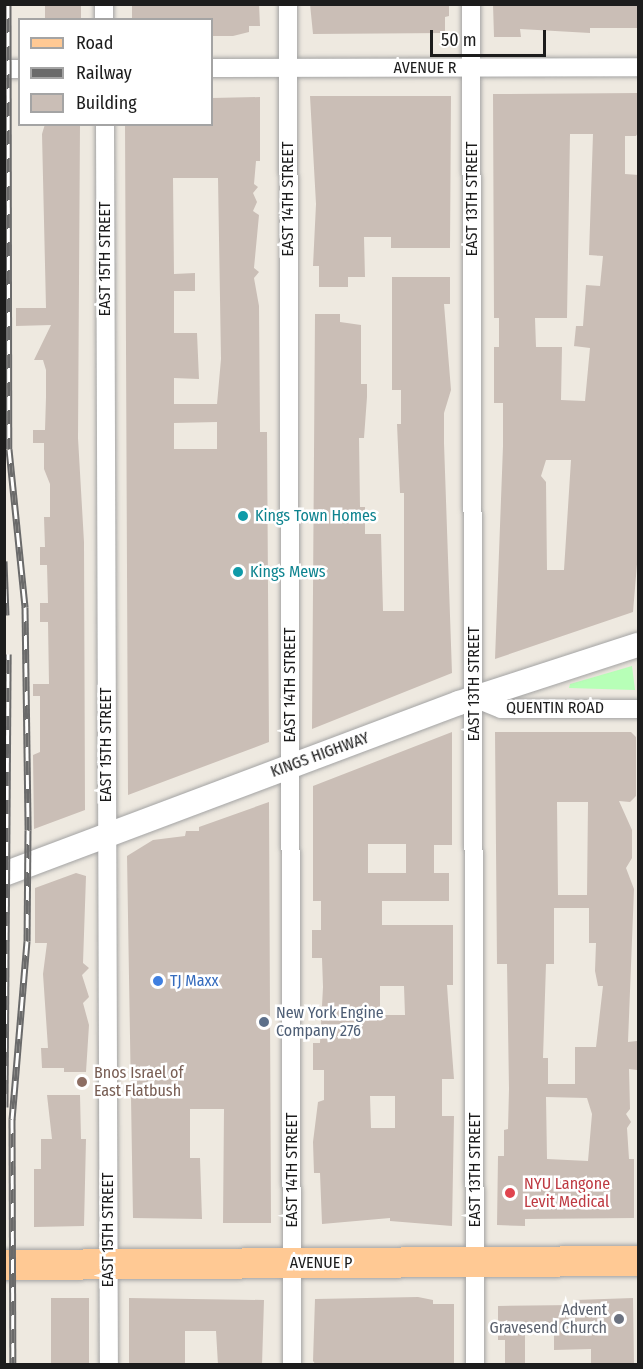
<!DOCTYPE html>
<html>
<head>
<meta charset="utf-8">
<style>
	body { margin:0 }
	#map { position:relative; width:643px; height:1369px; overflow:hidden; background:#eee9e0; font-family:"Fira Sans Condensed",sans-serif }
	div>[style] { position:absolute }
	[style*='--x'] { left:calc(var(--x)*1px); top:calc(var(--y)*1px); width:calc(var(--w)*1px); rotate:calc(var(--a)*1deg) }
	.park>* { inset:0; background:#b7ffb7 }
	.building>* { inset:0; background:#cabeb6; transform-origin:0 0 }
	.roads { filter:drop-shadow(0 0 2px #a3a3a3) drop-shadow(0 0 2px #a3a3a3) }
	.minor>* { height:18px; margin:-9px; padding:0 9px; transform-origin:9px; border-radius:9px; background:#fff }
	.tertiary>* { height:24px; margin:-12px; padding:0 12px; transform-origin:12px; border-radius:12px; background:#fff }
	.primary>* { height:30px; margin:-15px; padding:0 15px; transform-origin:15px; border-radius:15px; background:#ffc994 }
	.rail>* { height:7px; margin-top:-3.5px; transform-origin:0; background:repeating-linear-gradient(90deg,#fff 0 14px,#6a6a6a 0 28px); box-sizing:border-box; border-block:2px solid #6a6a6a }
	.dots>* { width:16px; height:16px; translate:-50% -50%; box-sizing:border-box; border:3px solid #fff; border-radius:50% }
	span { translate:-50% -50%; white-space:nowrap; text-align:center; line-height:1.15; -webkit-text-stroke:5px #fff; paint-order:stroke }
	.street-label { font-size:16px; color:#1c1c1c }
	.culture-label { font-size:16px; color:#0d838f }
	.left { translate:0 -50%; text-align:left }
	.shop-label { font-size:16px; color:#366cbe }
	.service-label { font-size:16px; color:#4e5e75 }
	.education-label { font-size:16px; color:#785e54 }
	.health-label { font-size:16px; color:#be3a42 }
	.worship-label { font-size:16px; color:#5b616d }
	.right { translate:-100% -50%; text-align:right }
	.frame { position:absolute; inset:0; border:6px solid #1c1c1c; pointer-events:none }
	.legend { position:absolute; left:18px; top:18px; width:195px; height:108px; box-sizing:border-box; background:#fff; border:2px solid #a4a4a4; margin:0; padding:8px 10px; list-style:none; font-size:18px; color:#1c1c1c }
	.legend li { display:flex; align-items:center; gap:12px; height:30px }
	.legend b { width:30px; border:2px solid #a4a4a4 }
	.scale { position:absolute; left:430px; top:30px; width:116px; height:27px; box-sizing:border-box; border:3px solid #1c1c1c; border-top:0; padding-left:8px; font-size:18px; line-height:21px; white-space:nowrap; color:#1c1c1c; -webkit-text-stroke:4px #fff; paint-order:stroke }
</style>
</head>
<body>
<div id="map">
	<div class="park">
		<div style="clip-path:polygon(632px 666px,635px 690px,569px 688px,570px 684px)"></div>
	</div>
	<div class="building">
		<div style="left:45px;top:4px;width:36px;height:16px"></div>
		<div style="clip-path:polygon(132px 4px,259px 4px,260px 26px,249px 26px,249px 32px,233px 36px,212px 36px,212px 20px,132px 20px)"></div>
		<div style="clip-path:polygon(310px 4px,449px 4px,449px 16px,445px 17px,445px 33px,313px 34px)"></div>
		<div style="clip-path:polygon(493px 4px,639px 4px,639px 28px,590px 28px,590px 33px,520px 29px,521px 37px,494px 37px)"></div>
		<div style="clip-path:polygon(evenodd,639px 93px,639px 131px,636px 136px,625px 136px,625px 174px,639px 175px,639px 540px,633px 612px,495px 659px,503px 446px,503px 403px,494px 403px,494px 347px,499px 347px,499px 318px,494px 318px,493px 94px,639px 93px,570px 134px,593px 134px,589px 255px,603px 256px,600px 286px,586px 285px,583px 326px,576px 326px,574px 346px,590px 348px,585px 401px,561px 400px,562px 347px,536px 347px,535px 318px,567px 318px,570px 134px,639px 93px,546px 460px,571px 460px,564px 570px,547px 570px,546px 482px,541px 476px,546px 460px)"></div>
		<div style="clip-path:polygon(310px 96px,451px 96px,450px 248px,391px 248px,391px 237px,364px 237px,365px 277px,348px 277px,348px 287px,319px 287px,319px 266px,313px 266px,316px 204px)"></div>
		<div style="clip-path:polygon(evenodd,260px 97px,260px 161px,256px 161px,254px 184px,258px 187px,253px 193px,257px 202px,253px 211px,259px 215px,254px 268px,259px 272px,254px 278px,259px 306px,260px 432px,267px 432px,269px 742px,128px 795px,125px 124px,212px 124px,212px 98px,260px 97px,173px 178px,218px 178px,221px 359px,217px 404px,174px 404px,174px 378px,199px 379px,197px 333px,174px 333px,174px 291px,195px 291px,195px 273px,174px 274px,173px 178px,260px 97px,217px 422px,217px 449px,174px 449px,174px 423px,217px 422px)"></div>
		<div style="clip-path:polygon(45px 124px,80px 124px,78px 438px,84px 542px,85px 810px,34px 829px,33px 755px,40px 752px,40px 696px,33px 696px,33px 684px,49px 684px,48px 622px,40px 622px,40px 603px,48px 603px,47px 565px,40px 565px,40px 547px,45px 547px,44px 517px,50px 517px,50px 484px,44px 469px,44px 443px,33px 443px,33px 430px,45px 430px,46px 397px,46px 370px,43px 360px,34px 360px,51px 325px,16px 326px,16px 308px,46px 308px,42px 134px)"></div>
		<div style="clip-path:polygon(392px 277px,450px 277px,450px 304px,444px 304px,451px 390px,444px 413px,444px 443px,452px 673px,312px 729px,315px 314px,340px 314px,340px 322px,361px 325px,361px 384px,367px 384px,367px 397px,364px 438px,359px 438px,360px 507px,365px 507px,365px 534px,381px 534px,383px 611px,404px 611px,404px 493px,400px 493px,397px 424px,401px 424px,401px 390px,392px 390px)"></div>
		<div style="clip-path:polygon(evenodd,452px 732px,452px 845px,434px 845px,434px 873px,449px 873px,449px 901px,382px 901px,382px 925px,453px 925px,453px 985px,447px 985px,448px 1000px,454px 1079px,442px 1079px,442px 1116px,454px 1116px,452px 1226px,390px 1221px,390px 1218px,322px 1224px,320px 1173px,314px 1173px,313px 1142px,318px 1102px,324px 1100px,324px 1070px,313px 1070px,313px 1043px,320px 1043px,323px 987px,322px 958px,312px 958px,312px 930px,321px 930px,321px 901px,313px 901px,313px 786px,452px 732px,368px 844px,406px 844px,406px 873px,368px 873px,368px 844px,452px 732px,380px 986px,404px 986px,405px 1015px,380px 1015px,380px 986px,452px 732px,370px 1096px,395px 1096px,395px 1128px,371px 1128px,370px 1096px)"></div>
		<div style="clip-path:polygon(evenodd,495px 732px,631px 732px,636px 737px,636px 796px,630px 802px,619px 801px,632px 830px,632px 858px,626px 868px,634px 889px,628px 1042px,637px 1041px,637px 1070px,629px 1069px,630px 1109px,626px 1114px,631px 1122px,627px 1128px,629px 1159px,634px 1159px,634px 1218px,525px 1219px,525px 1226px,497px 1225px,498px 1156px,504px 1156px,504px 1130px,508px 1129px,509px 1089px,507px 964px,497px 964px,495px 732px,557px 802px,588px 802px,587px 895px,558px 895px,557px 802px,495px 732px,554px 908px,589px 908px,589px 943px,596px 943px,595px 971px,598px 986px,603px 986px,596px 1047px,575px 1047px,575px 1084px,548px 1084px,548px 1058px,543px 1058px,546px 964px,554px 964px,554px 908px,495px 732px,546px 1097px,587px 1098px,592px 1114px,588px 1161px,547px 1159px,546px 1097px)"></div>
		<div style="clip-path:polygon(269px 802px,271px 1223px,223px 1223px,224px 1109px,190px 1109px,190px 1158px,200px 1158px,202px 1219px,133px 1218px,127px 856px,153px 840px,185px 836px,186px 831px,199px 831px,199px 827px)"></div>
		<div style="clip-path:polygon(76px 873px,86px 876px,83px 963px,89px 968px,82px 975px,89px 997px,83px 1003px,89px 1025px,86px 1072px,64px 1072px,64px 1068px,42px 1068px,41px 1048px,48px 1048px,43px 974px,47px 943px,35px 943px,35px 888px)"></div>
		<div style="clip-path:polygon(47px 1095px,80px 1095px,81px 1139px,86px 1139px,84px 1226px,34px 1227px,34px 1169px,41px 1169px,41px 1139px,52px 1139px)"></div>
		<div style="clip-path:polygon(418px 1297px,433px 1300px,433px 1304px,454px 1304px,454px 1365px,316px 1365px,313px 1361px,315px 1299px)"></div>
		<div style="left:51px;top:1298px;width:38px;height:67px"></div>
		<div style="clip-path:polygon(129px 1298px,264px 1300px,262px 1365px,218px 1365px,216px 1331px,185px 1331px,185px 1365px,129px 1365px)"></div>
		<div style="clip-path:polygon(633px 1298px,634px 1365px,591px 1365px,591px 1349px,554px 1350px,554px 1329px,525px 1329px,525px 1365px,505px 1365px,505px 1340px,498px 1340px,498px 1306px,575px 1305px,575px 1300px)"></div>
	</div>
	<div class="roads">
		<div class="minor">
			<div style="--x:104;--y:4;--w:16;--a:90"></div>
			<div style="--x:288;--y:4;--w:1360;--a:89.83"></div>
			<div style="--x:471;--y:4;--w:1360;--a:89.83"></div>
			<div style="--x:212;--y:68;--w:426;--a:-0.1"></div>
			<div style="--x:4;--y:69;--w:16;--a:0"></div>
			<div style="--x:105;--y:124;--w:1240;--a:89.82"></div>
			<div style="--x:474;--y:698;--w:29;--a:22"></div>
			<div style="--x:501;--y:709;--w:137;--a:0"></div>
		</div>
		<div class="tertiary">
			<div style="--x:4;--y:874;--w:486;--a:-20.6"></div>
			<div style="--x:459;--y:703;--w:188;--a:-18"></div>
		</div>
		<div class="primary">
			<div style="--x:4;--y:1265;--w:634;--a:-0.36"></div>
		</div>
	</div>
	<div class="rail">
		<div style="--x:8;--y:4;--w:445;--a:89.9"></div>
		<div style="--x:9;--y:449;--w:159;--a:84.2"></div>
		<div style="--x:25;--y:607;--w:223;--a:89.2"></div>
		<div style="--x:28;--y:830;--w:111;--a:90.5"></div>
		<div style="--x:27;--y:941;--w:179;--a:94.8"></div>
		<div style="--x:12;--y:1119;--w:245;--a:89.8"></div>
		<div style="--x:4;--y:561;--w:54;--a:87.9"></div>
		<div style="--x:5;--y:1107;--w:453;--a:-89.6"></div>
	</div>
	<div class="dots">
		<div style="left:243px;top:516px;background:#0f9aa8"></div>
		<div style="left:238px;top:572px;background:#0f9aa8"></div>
		<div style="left:158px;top:981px;background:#3f7fe0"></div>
		<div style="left:264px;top:1022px;background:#5c6f8a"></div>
		<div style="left:82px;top:1082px;background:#8d6e63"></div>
		<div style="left:510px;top:1193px;background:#e0444e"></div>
		<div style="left:619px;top:1319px;background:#6b7280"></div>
	</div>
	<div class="street-label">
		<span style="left:425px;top:68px">AVENUE R</span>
		<span style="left:288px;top:199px;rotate:-90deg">EAST 14TH STREET</span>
		<span style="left:472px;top:199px;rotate:-90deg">EAST 13TH STREET</span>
		<span style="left:105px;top:259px;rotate:-90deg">EAST 15TH STREET</span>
		<span style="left:474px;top:684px;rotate:-90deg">EAST 13TH STREET</span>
		<span style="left:290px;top:685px;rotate:-90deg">EAST 14TH STREET</span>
		<span style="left:555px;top:708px">QUENTIN ROAD</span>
		<span style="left:106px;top:745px;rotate:-90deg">EAST 15TH STREET</span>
		<span style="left:320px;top:755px;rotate:-20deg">KINGS HIGHWAY</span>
		<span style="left:292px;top:1170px;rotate:-90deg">EAST 14TH STREET</span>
		<span style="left:475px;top:1170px;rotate:-90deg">EAST 13TH STREET</span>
		<span style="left:108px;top:1230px;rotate:-90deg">EAST 15TH STREET</span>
		<span style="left:321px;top:1263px">AVENUE P</span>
	</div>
	<div class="culture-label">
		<span class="left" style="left:255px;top:516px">Kings Town Homes</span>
		<span class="left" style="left:250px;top:572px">Kings Mews</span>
	</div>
	<div class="shop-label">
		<span class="left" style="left:170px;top:981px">TJ Maxx</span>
	</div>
	<div class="service-label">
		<span class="left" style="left:276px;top:1022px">New York Engine<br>Company 276</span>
	</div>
	<div class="education-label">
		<span class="left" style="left:94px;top:1082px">Bnos Israel of<br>East Flatbush</span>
	</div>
	<div class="health-label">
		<span class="left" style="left:524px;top:1193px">NYU Langone<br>Levit Medical</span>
	</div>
	<div class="worship-label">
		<span class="right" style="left:607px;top:1319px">Advent<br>Gravesend Church</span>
	</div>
	<div class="frame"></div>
	<ul class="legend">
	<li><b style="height:8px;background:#ffc994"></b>Road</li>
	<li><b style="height:8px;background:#6a6a6a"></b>Railway</li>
	<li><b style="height:16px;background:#cabeb6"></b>Building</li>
	</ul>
	<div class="scale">50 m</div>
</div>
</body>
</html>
